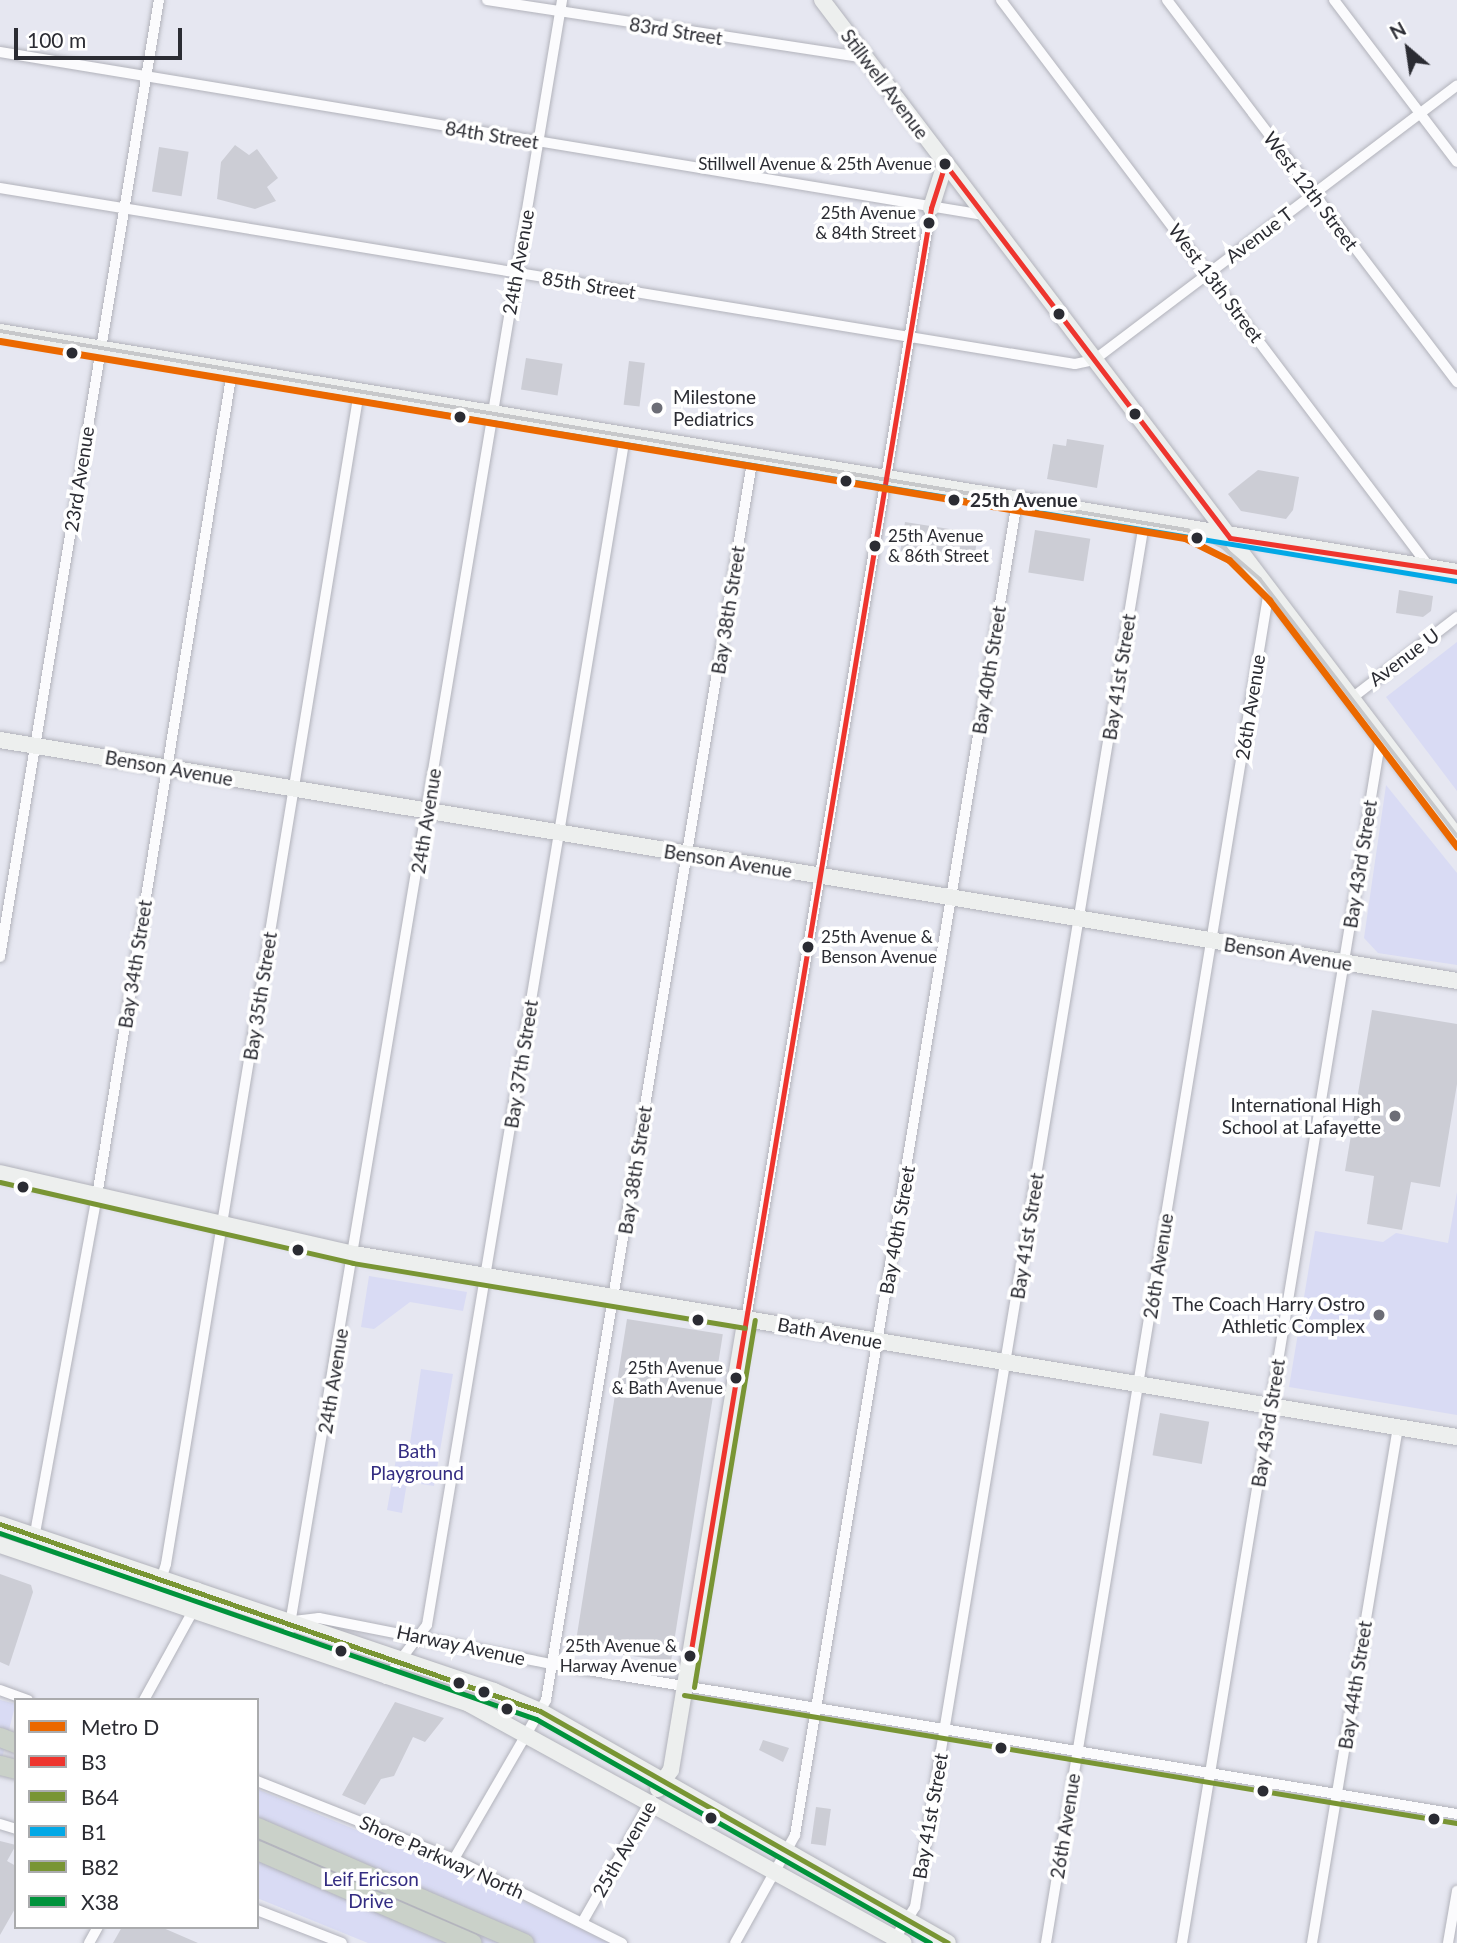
<!DOCTYPE html>
<html>
<head>
<meta charset="utf-8">
<style>
	body { margin:0 }
	#map { position:relative; width:1457px; height:1943px; overflow:hidden; background:#e6e7f1; font-family:Lato,sans-serif }
	div>[style] { position:absolute }
	[style*='--x'] { left:calc(var(--x)*1px); top:calc(var(--y)*1px); width:calc(var(--w)*1px); rotate:calc(var(--a)*1deg) }
	.green>* { inset:0; background:#d9dbf4; transform-origin:0 0 }
	.building>* { inset:0; background:#cccdd5; transform-origin:0 0 }
	.roads { filter:drop-shadow(0 0 2px #b2b3bb) drop-shadow(0 0 2px #b2b3bb) }
	.street>* { height:10px; margin:-5px; padding:0 5px; transform-origin:5px; border-radius:5px; background:#fbfbfd }
	.secondary>* { height:16px; margin:-8px; padding:0 8px; transform-origin:8px; border-radius:8px; background:#edefee }
	.highway>* { height:19px; margin:-9.5px; padding:0 9.5px; transform-origin:9.5px; border-radius:9.5px; background:#cad1c9 }
	.rail>* { height:3.5px; margin:-1.75px; padding:0 1.75px; transform-origin:1.75px; border-radius:1.75px; background:#c7c8ca }
	.bus-1>* { height:5px; margin:-2.5px; padding:0 2.5px; transform-origin:2.5px; border-radius:2.5px; background:#ee352e }
	.bus-2>* { height:5px; margin:-2.5px; padding:0 2.5px; transform-origin:2.5px; border-radius:2.5px; background:#799534 }
	.bus-3>* { height:5px; margin:-2.5px; padding:0 2.5px; transform-origin:2.5px; border-radius:2.5px; background:#02a8e6 }
	.bus-4>* { height:5px; margin:-2.5px; padding:0 2.5px; transform-origin:2.5px; border-radius:2.5px; background:#799534 }
	.bus-5>* { height:5px; margin:-2.5px; padding:0 2.5px; transform-origin:2.5px; border-radius:2.5px; background:#00933c }
	.metro-1>* { height:7px; margin:-3.5px; padding:0 3.5px; transform-origin:3.5px; border-radius:3.5px; background:#eb6800 }
	.dots>* { width:19px; height:19px; translate:-50% -50%; box-sizing:border-box; border:4px solid #fff; border-radius:50% }
	span { translate:-50% -50%; white-space:nowrap; text-align:center; line-height:1.15; -webkit-text-stroke:7px #fff; paint-order:stroke }
	.bus-label { font-size:17px; color:#2b2c33 }
	.right { translate:-100% -50%; text-align:right }
	.left { translate:0 -50%; text-align:left }
	.street-label { font-size:19px; color:#2b2c33 }
	.poi-label { font-size:19px; color:#2b2c33 }
	.stop-label { font-size:19px; color:#2b2c33; font-weight:700 }
	.park-label { font-size:19px; color:#342d82 }
	.legend { position:absolute; left:14px; top:1698px; width:245px; height:231px; box-sizing:border-box; background:#fff; border:2px solid #aaabad; margin:0; padding:9px 12px; list-style:none; font-size:21px; color:#2b2c33 }
	.legend li { display:flex; align-items:center; gap:14px; height:35px }
	.legend b { width:35px; border:2px solid #aaabad }
	.north { position:absolute; left:1373px; top:14px; width:70px; height:70px; -webkit-text-stroke:5px #fff; paint-order:stroke; rotate:331deg; font-size:19px; font-weight:700; line-height:28px; text-align:center; color:#2b2c33 }
	.north::after { content:''; display:block; margin:auto; width:24px; height:32px; background:#2b2c33; clip-path:polygon(50% 0,100% 100%,50% 72%,0 100%) }
	.scale { position:absolute; left:14px; top:28px; width:168px; height:32px; box-sizing:border-box; border:4px solid #2b2c33; border-top:0; padding-left:9px; font-size:21px; line-height:24px; white-space:nowrap; color:#2b2c33; -webkit-text-stroke:5px #fff; paint-order:stroke }
</style>
</head>
<body>
<div id="map">
	<div class="green">
		<div style="clip-path:polygon(1457px 642px,1457px 791px,1386px 697px)"></div>
		<div style="clip-path:polygon(1386px 785px,1457px 873px,1457px 965px,1378px 953px,1364px 938px)"></div>
		<div style="clip-path:polygon(1457px 1192px,1457px 1415px,1289px 1387px,1315px 1231px,1383px 1242px,1396px 1233px,1448px 1243px)"></div>
		<div style="clip-path:polygon(369px 1276px,467px 1292px,463px 1311px,410px 1302px,374px 1329px,361px 1327px)"></div>
		<div style="clip-path:polygon(421px 1369px,453px 1374px,434px 1486px,407px 1482px,402px 1513px,387px 1510px,399px 1442px,410px 1443px)"></div>
		<div style="left:0;top:1700px;width:16px;height:113px;rotate:14deg"></div>
		<div style="clip-path:polygon(257px 1789px,487px 1884px,610px 1943px,368px 1943px,257px 1898px)"></div>
	</div>
	<div class="building">
		<div style="clip-path:polygon(235px 145px,249px 155px,257px 149px,278px 178px,267px 187px,276px 201px,255px 209px,217px 199px,221px 162px)"></div>
		<div style="left:159px;top:147px;width:30px;height:45px;rotate:9deg"></div>
		<div style="left:526px;top:358px;width:37px;height:32px;rotate:9deg"></div>
		<div style="left:629px;top:361px;width:16px;height:44px;rotate:7deg"></div>
		<div style="clip-path:polygon(1067px 439px,1104px 445px,1097px 488px,1047px 479px,1053px 444px,1066px 446px)"></div>
		<div style="clip-path:polygon(1258px 470px,1299px 477px,1293px 510px,1286px 519px,1241px 511px,1228px 494px)"></div>
		<div style="left:905px;top:522px;width:74px;height:29px;rotate:9deg"></div>
		<div style="left:1035px;top:530px;width:56px;height:43px;rotate:9deg"></div>
		<div style="clip-path:polygon(1399px 590px,1433px 596px,1431px 611px,1423px 617px,1396px 613px)"></div>
		<div style="clip-path:polygon(1372px 1010px,1457px 1024px,1457px 1084px,1440px 1187px,1411px 1182px,1402px 1230px,1367px 1224px,1374px 1176px,1345px 1171px)"></div>
		<div style="left:627px;top:1319px;width:97px;height:332px;rotate:9deg"></div>
		<div style="left:1160px;top:1413px;width:50px;height:43px;rotate:10deg"></div>
		<div style="clip-path:polygon(0 1574px,31px 1585px,33px 1592px,9px 1666px,0 1662px)"></div>
		<div style="clip-path:polygon(395px 1702px,444px 1718px,425px 1742px,413px 1737px,394px 1776px,381px 1779px,365px 1805px,342px 1795px)"></div>
		<div style="clip-path:polygon(763px 1740px,789px 1748px,783px 1762px,759px 1750px)"></div>
		<div style="left:816px;top:1807px;width:15px;height:37px;rotate:8deg"></div>
		<div style="clip-path:polygon(0 1841px,16px 1845px,7px 1861px,16px 1866px,16px 1907px,0 1935px)"></div>
		<div style="clip-path:polygon(122px 1927px,161px 1927px,198px 1943px,113px 1943px)"></div>
	</div>
	<div class="roads">
		<div class="street">
			<div style="--x:487;--y:0;--w:382;--a:8.7"></div>
			<div style="--x:1001;--y:0;--w:712;--a:52.94"></div>
			<div style="--x:1167;--y:0;--w:480;--a:52.8"></div>
			<div style="--x:1334;--y:0;--w:203;--a:52.8"></div>
			<div style="--x:0;--y:52;--w:997;--a:9.41"></div>
			<div style="--x:0;--y:188;--w:1089;--a:9.3"></div>
			<div style="--x:1075;--y:364;--w:19;--a:-12"></div>
			<div style="--x:1094;--y:360;--w:455;--a:-37.1"></div>
			<div style="--x:1352;--y:698;--w:133;--a:-37.6"></div>
			<div style="--x:0;--y:957;--w:970;--a:-80.57"></div>
			<div style="--x:746;--y:1319;--w:1126;--a:-80.55"></div>
			<div style="--x:31;--y:1555;--w:365;--a:-79.6"></div>
			<div style="--x:97;--y:1196;--w:835;--a:-80.7"></div>
			<div style="--x:155;--y:1598;--w:36;--a:-72"></div>
			<div style="--x:166;--y:1564;--w:1188;--a:-80.65"></div>
			<div style="--x:294;--y:1621;--w:25;--a:-7"></div>
			<div style="--x:319;--y:1618;--w:237;--a:11.2"></div>
			<div style="--x:551;--y:1664;--w:918;--a:9.4"></div>
			<div style="--x:287;--y:1642;--w:1665;--a:-80.49"></div>
			<div style="--x:386;--y:1679;--w:68;--a:-52.8"></div>
			<div style="--x:427;--y:1625;--w:1204;--a:-80.54"></div>
			<div style="--x:0;--y:1690;--w:30;--a:20"></div>
			<div style="--x:144;--y:1700;--w:102;--a:-61.2"></div>
			<div style="--x:193;--y:1611;--w:24;--a:-78"></div>
			<div style="--x:257;--y:1781;--w:212;--a:21.6"></div>
			<div style="--x:454;--y:1859;--w:188;--a:26.6"></div>
			<div style="--x:0;--y:1824;--w:17;--a:17"></div>
			<div style="--x:454;--y:1859;--w:184;--a:-59.9"></div>
			<div style="--x:546;--y:1700;--w:1260;--a:-80.55"></div>
			<div style="--x:257;--y:1910;--w:91;--a:21.2"></div>
			<div style="--x:583;--y:1921;--w:139;--a:-60.3"></div>
			<div style="--x:89;--y:1943;--w:18;--a:-61"></div>
			<div style="--x:735;--y:1943;--w:124;--a:-60.9"></div>
			<div style="--x:795;--y:1835;--w:1352;--a:-80.55"></div>
			<div style="--x:892;--y:1943;--w:43;--a:-57.4"></div>
			<div style="--x:915;--y:1907;--w:1403;--a:-80.6"></div>
			<div style="--x:1046;--y:1943;--w:1371;--a:-80.64"></div>
			<div style="--x:1182;--y:1943;--w:1222;--a:-80.63"></div>
			<div style="--x:1312;--y:1943;--w:523;--a:-80.54"></div>
			<div style="--x:1448;--y:1943;--w:53;--a:-80.2"></div>
		</div>
		<div class="secondary">
			<div style="--x:822;--y:0;--w:1051;--a:52.81"></div>
			<div style="--x:931;--y:208;--w:46;--a:-72.3"></div>
			<div style="--x:0;--y:332;--w:1477;--a:9.35"></div>
			<div style="--x:0;--y:740;--w:1477;--a:9.39"></div>
			<div style="--x:0;--y:1173;--w:363;--a:12.9"></div>
			<div style="--x:354;--y:1254;--w:1118;--a:9.42"></div>
			<div style="--x:0;--y:1524;--w:521;--a:18.68"></div>
			<div style="--x:494;--y:1691;--w:50;--a:23.5"></div>
			<div style="--x:540;--y:1711;--w:469;--a:29.6"></div>
			<div style="--x:0;--y:1545;--w:495;--a:18.7"></div>
			<div style="--x:469;--y:1704;--w:496;--a:28.8"></div>
			<div style="--x:658;--y:1789;--w:23;--a:-56"></div>
			<div style="--x:671;--y:1770;--w:457;--a:-80.6"></div>
		</div>
		<div class="highway">
			<div style="--x:0;--y:1737;--w:17;--a:21"></div>
			<div style="--x:0;--y:1765;--w:16;--a:14"></div>
			<div style="--x:257;--y:1827;--w:291;--a:23.5"></div>
			<div style="--x:257;--y:1850;--w:234;--a:23.4"></div>
		</div>
	</div>
	<div class="rail">
		<div style="--x:0;--y:331;--w:1204;--a:9.52"></div>
		<div style="--x:1187;--y:530;--w:38;--a:25"></div>
		<div style="--x:1222;--y:546;--w:50;--a:41"></div>
		<div style="--x:1260;--y:579;--w:324;--a:52.5"></div>
	</div>
	<div class="bus-1">
		<div style="--x:1230;--y:538;--w:230;--a:8.5"></div>
		<div style="--x:690;--y:1656;--w:1468;--a:-80.55"></div>
		<div style="--x:931;--y:208;--w:46;--a:-72.3"></div>
		<div style="--x:945;--y:164;--w:470;--a:52.7"></div>
	</div>
	<div class="bus-2">
		<div style="--x:0;--y:1182;--w:362;--a:12.9"></div>
		<div style="--x:353;--y:1263;--w:397;--a:9.4"></div>
		<div style="--x:694;--y:1687;--w:372;--a:-80.6"></div>
		<div style="--x:684;--y:1695;--w:783;--a:9.41"></div>
	</div>
	<div class="bus-3">
		<div style="--x:0;--y:341;--w:1476;--a:9.36"></div>
	</div>
	<div class="bus-4">
		<div style="--x:0;--y:1524;--w:571;--a:19.1"></div>
		<div style="--x:540;--y:1711;--w:469;--a:29.6"></div>
	</div>
	<div class="bus-5">
		<div style="--x:0;--y:1533;--w:567;--a:19.14"></div>
		<div style="--x:536;--y:1719;--w:453;--a:29.6"></div>
	</div>
	<div class="metro-1">
		<div style="--x:0;--y:341;--w:1201;--a:9.44"></div>
		<div style="--x:1185;--y:538;--w:49;--a:26.6"></div>
		<div style="--x:1229;--y:560;--w:57;--a:45"></div>
		<div style="--x:1269;--y:600;--w:310;--a:52.7"></div>
	</div>
	<div class="dots">
		<div style="left:945px;top:164px;background:#2b2c33"></div>
		<div style="left:929px;top:223px;background:#2b2c33"></div>
		<div style="left:1059px;top:314px;background:#2b2c33"></div>
		<div style="left:72px;top:353px;background:#2b2c33"></div>
		<div style="left:657px;top:408px;background:#6c6d76"></div>
		<div style="left:1135px;top:414px;background:#2b2c33"></div>
		<div style="left:460px;top:417px;background:#2b2c33"></div>
		<div style="left:846px;top:481px;background:#2b2c33"></div>
		<div style="left:954px;top:500px;background:#2b2c33"></div>
		<div style="left:1197px;top:538px;background:#2b2c33"></div>
		<div style="left:875px;top:546px;background:#2b2c33"></div>
		<div style="left:808px;top:947px;background:#2b2c33"></div>
		<div style="left:1395px;top:1116px;background:#6c6d76"></div>
		<div style="left:23px;top:1187px;background:#2b2c33"></div>
		<div style="left:298px;top:1250px;background:#2b2c33"></div>
		<div style="left:1379px;top:1315px;background:#6c6d76"></div>
		<div style="left:698px;top:1320px;background:#2b2c33"></div>
		<div style="left:736px;top:1378px;background:#2b2c33"></div>
		<div style="left:341px;top:1651px;background:#2b2c33"></div>
		<div style="left:690px;top:1656px;background:#2b2c33"></div>
		<div style="left:459px;top:1683px;background:#2b2c33"></div>
		<div style="left:484px;top:1692px;background:#2b2c33"></div>
		<div style="left:507px;top:1709px;background:#2b2c33"></div>
		<div style="left:1001px;top:1748px;background:#2b2c33"></div>
		<div style="left:1263px;top:1791px;background:#2b2c33"></div>
		<div style="left:711px;top:1818px;background:#2b2c33"></div>
		<div style="left:1434px;top:1819px;background:#2b2c33"></div>
	</div>
	<div class="bus-label">
		<span class="right" style="left:932px;top:164px">Stillwell Avenue &amp; 25th Avenue</span>
		<span class="right" style="left:916px;top:223px">25th Avenue<br>&amp; 84th Street</span>
		<span class="left" style="left:888px;top:546px">25th Avenue<br>&amp; 86th Street</span>
		<span class="left" style="left:821px;top:947px">25th Avenue &amp;<br>Benson Avenue</span>
		<span class="right" style="left:723px;top:1378px">25th Avenue<br>&amp; Bath Avenue</span>
		<span class="right" style="left:677px;top:1656px">25th Avenue &amp;<br>Harway Avenue</span>
	</div>
	<div class="street-label">
		<span style="left:676px;top:31px;rotate:9deg">83rd Street</span>
		<span style="left:885px;top:84px;rotate:53deg">Stillwell Avenue</span>
		<span style="left:492px;top:135px;rotate:9deg">84th Street</span>
		<span style="left:1311px;top:191px;rotate:53deg">West 12th Street</span>
		<span style="left:1259px;top:235px;rotate:-37deg">Avenue T</span>
		<span style="left:518px;top:262px;rotate:-80deg">24th Avenue</span>
		<span style="left:1216px;top:283px;rotate:53deg">West 13th Street</span>
		<span style="left:589px;top:285px;rotate:9deg">85th Street</span>
		<span style="left:79px;top:479px;rotate:-81deg">23rd Avenue</span>
		<span style="left:728px;top:610px;rotate:-81deg">Bay 38th Street</span>
		<span style="left:1404px;top:657px;rotate:-37deg">Avenue U</span>
		<span style="left:989px;top:670px;rotate:-81deg">Bay 40th Street</span>
		<span style="left:1119px;top:677px;rotate:-81deg">Bay 41st Street</span>
		<span style="left:1250px;top:707px;rotate:-81deg">26th Avenue</span>
		<span style="left:169px;top:768px;rotate:10deg">Benson Avenue</span>
		<span style="left:426px;top:821px;rotate:-81deg">24th Avenue</span>
		<span style="left:728px;top:861px;rotate:9deg">Benson Avenue</span>
		<span style="left:1360px;top:864px;rotate:-81deg">Bay 43rd Street</span>
		<span style="left:1288px;top:954px;rotate:9deg">Benson Avenue</span>
		<span style="left:135px;top:964px;rotate:-81deg">Bay 34th Street</span>
		<span style="left:260px;top:996px;rotate:-81deg">Bay 35th Street</span>
		<span style="left:521px;top:1064px;rotate:-81deg">Bay 37th Street</span>
		<span style="left:635px;top:1170px;rotate:-81deg">Bay 38th Street</span>
		<span style="left:897px;top:1230px;rotate:-80deg">Bay 40th Street</span>
		<span style="left:1027px;top:1236px;rotate:-81deg">Bay 41st Street</span>
		<span style="left:1158px;top:1266px;rotate:-81deg">26th Avenue</span>
		<span style="left:830px;top:1333px;rotate:10deg">Bath Avenue</span>
		<span style="left:333px;top:1381px;rotate:-81deg">24th Avenue</span>
		<span style="left:1268px;top:1423px;rotate:-81deg">Bay 43rd Street</span>
		<span style="left:461px;top:1645px;rotate:12deg">Harway Avenue</span>
		<span style="left:1355px;top:1685px;rotate:-81deg">Bay 44th Street</span>
		<span style="left:930px;top:1816px;rotate:-80deg">Bay 41st Street</span>
		<span style="left:1065px;top:1826px;rotate:-81deg">26th Avenue</span>
		<span style="left:624px;top:1849px;rotate:-60deg">25th Avenue</span>
		<span style="left:442px;top:1857px;rotate:24deg">Shore Parkway North</span>
	</div>
	<div class="poi-label">
		<span class="left" style="left:673px;top:408px">Milestone<br>Pediatrics</span>
		<span class="right" style="left:1381px;top:1116px">International High<br>School at Lafayette</span>
		<span class="right" style="left:1365px;top:1315px">The Coach Harry Ostro<br>Athletic Complex</span>
	</div>
	<div class="stop-label">
		<span class="left" style="left:970px;top:500px">25th Avenue</span>
	</div>
	<div class="park-label">
		<span style="left:417px;top:1462px">Bath<br>Playground</span>
		<span style="left:371px;top:1890px">Leif Ericson<br>Drive</span>
	</div>
	<ul class="legend">
	<li><b style="height:9px;background:#eb6800"></b>Metro D</li>
	<li><b style="height:9px;background:#ee352e"></b>B3</li>
	<li><b style="height:9px;background:#799534"></b>B64</li>
	<li><b style="height:9px;background:#02a8e6"></b>B1</li>
	<li><b style="height:9px;background:#799534"></b>B82</li>
	<li><b style="height:9px;background:#00933c"></b>X38</li>
	</ul>
	<div class="north">N</div>
	<div class="scale">100 m</div>
</div>
</body>
</html>
